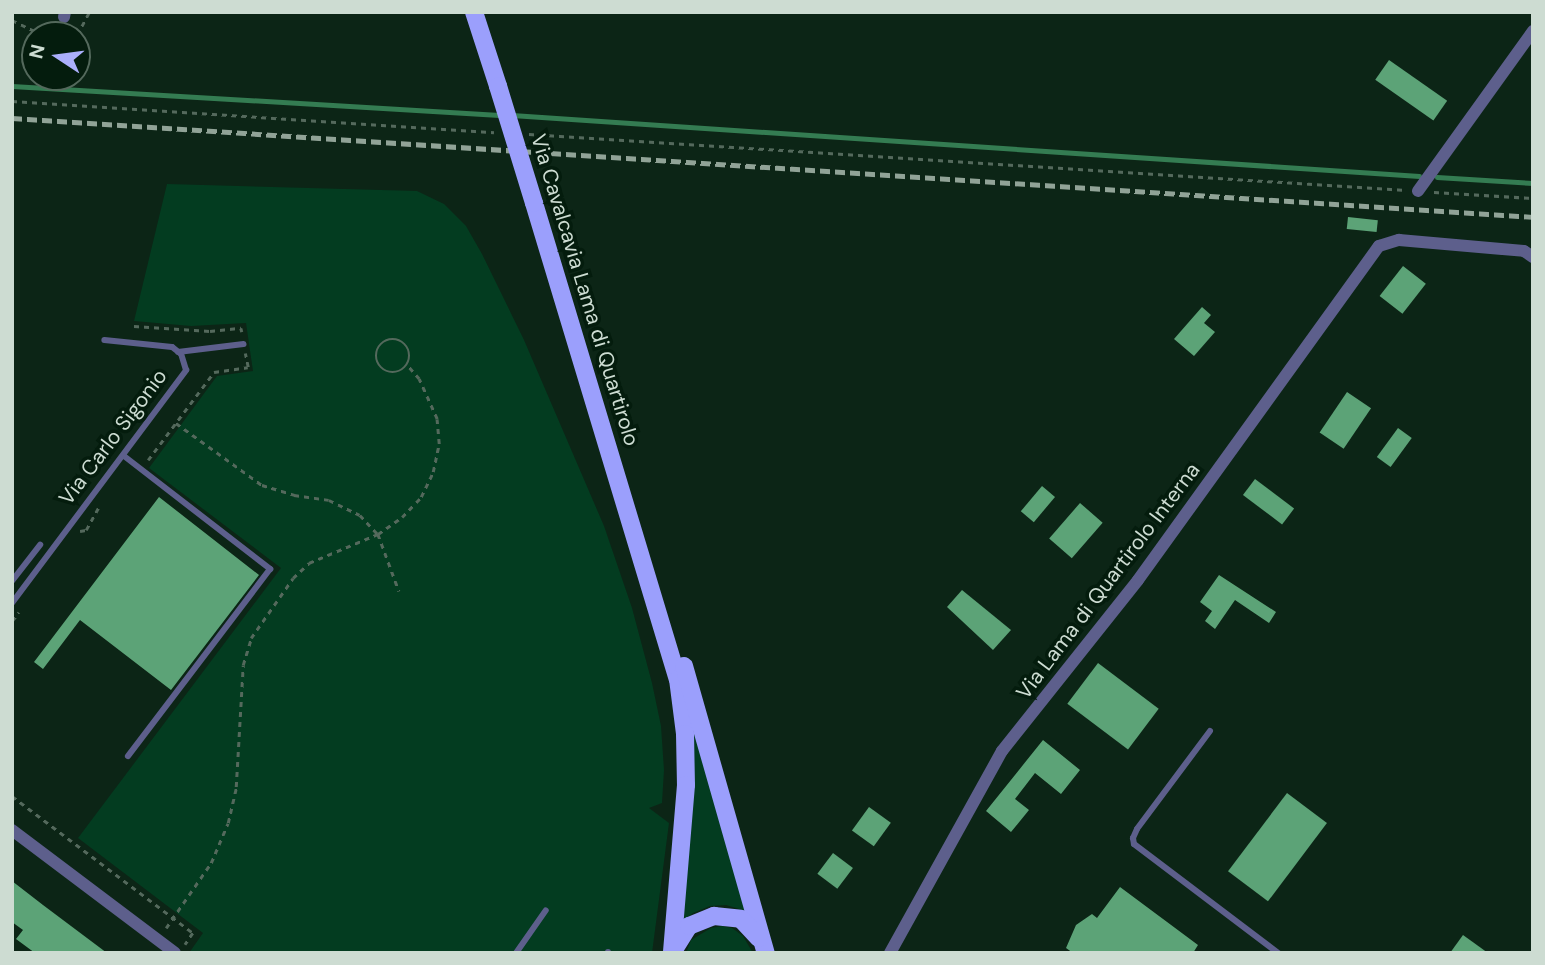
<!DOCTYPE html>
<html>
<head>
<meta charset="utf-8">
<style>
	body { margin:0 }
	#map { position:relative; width:1545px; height:965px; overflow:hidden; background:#0c2516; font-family:"DM Sans",sans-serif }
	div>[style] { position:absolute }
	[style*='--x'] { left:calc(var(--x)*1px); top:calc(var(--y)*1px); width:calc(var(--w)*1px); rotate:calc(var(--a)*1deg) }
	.green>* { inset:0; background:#033c20 }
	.stream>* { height:4.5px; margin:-2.25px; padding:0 2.25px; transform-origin:2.25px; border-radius:2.25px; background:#347c52 }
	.building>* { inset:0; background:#5ca377; transform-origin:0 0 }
	.path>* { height:2.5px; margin-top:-1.25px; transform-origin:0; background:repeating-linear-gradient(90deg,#54695c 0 5px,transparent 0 10px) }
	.path>.ring { margin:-1.25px; padding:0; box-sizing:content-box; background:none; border:2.5px solid #54695c; border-radius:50% }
	.service>* { height:6px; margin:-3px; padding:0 3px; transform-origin:3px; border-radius:3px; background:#5d5f8c }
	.minor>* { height:12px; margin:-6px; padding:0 6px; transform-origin:6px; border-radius:6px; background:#5d5f8c }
	.primary>* { height:18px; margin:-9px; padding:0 9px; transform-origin:9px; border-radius:9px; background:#9b9ffc }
	.rail>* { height:4.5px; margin-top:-2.25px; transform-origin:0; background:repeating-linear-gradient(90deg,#91a397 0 10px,transparent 0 15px) }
	.primary-bridge>* { height:18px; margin:-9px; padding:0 9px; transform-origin:9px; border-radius:9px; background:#9b9ffc }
	span { translate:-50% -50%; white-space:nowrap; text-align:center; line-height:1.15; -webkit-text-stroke:7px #041c0d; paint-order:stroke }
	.street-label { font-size:21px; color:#cddcd2 }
	.frame { position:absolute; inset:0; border:14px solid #cddcd2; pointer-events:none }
	.north { position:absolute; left:21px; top:21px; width:70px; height:70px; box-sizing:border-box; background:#041c0d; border:2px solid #54695c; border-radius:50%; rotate:283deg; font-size:19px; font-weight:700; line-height:28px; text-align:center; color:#cddcd2 }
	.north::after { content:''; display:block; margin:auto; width:24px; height:32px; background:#abaffb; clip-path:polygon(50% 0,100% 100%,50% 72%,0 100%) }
</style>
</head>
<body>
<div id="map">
	<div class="green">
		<div style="clip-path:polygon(167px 184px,417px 191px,444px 204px,466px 226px,482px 254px,524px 340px,604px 526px,632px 608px,652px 683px,661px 726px,664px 770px,662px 803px,649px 808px,669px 823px,652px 953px,189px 953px,203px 933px,78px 838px,281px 568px,149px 468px,217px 376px,253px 371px,246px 323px,191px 326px,134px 321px)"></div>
		<div style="clip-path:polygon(694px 722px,746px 911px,726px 905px,710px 906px,693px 913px,681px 923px)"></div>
		<div style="clip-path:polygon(722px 926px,732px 928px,743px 936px,753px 953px,686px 953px,691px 940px,711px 928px)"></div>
	</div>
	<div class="stream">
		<div style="--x:12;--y:86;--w:492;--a:3.4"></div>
		<div style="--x:512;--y:115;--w:909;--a:3.85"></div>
		<div style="--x:1437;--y:177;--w:96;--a:3.6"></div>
	</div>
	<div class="building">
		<div style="left:1389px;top:60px;width:71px;height:24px;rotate:35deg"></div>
		<div style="left:1348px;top:217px;width:30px;height:12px;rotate:6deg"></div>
		<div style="left:1403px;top:266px;width:29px;height:38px;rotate:38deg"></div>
		<div style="clip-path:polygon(1202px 307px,1211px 315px,1204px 323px,1215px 332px,1194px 356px,1174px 339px)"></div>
		<div style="left:1347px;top:392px;width:29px;height:49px;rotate:34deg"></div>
		<div style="left:1398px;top:428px;width:17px;height:36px;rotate:36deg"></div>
		<div style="left:1255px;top:479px;width:49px;height:20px;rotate:37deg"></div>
		<div style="left:1042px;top:486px;width:17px;height:33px;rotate:40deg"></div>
		<div style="clip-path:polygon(159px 497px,259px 575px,171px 690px,80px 620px,43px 669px,34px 662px)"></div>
		<div style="left:1080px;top:503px;width:30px;height:47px;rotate:41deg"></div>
		<div style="clip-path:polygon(1219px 575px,1276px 612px,1269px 623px,1235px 600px,1215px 629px,1205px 621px,1212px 611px,1200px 602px)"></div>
		<div style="clip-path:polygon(962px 590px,1011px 630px,993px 650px,947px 607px)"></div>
		<div style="left:1098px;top:663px;width:76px;height:51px;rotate:37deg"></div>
		<div style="clip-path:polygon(1043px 740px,1080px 770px,1061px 794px,1035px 773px,1015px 799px,1029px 810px,1011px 832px,986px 811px)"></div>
		<div style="left:1287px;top:793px;width:50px;height:98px;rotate:37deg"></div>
		<div style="left:869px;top:807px;width:27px;height:29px;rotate:36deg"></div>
		<div style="left:833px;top:853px;width:25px;height:26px;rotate:37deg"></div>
		<div style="clip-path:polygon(12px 881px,43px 905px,107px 953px,35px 953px,16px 939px,23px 930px,12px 922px)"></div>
		<div style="clip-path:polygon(1120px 887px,1198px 945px,1193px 953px,1073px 953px,1066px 948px,1076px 925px,1092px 914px,1097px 918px)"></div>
		<div style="clip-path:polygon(1463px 935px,1488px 953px,1450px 953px)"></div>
	</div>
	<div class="path">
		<div style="--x:12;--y:20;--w:34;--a:26"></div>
		<div style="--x:77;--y:35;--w:26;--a:-62"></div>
		<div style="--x:12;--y:101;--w:483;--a:3.7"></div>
		<div style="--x:529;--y:134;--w:879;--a:3.65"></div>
		<div style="--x:1434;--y:192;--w:99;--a:3.5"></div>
		<div style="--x:134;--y:326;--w:76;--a:3.8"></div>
		<div style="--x:210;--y:331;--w:31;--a:-6"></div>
		<div style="--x:241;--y:328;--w:4;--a:76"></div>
		<div class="ring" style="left:376px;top:339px;width:31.5px;height:31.5px"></div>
		<div style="--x:176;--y:423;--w:106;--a:35.8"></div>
		<div style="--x:262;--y:485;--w:34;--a:17"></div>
		<div style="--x:294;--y:495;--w:35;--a:8"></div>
		<div style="--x:329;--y:500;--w:34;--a:26"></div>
		<div style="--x:360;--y:515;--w:26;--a:47"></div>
		<div style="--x:378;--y:534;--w:61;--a:69.8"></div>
		<div style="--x:148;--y:460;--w:110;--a:-53.1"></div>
		<div style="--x:214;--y:372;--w:34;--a:-8"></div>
		<div style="--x:248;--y:367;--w:14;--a:-102"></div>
		<div style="--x:80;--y:531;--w:6;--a:-9"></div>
		<div style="--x:86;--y:530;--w:25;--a:-61"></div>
		<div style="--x:12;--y:621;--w:11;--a:-52"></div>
		<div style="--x:12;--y:796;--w:227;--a:37.1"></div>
		<div style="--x:193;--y:933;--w:14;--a:124"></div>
		<div style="--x:166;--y:928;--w:79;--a:-55.3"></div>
		<div style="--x:211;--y:863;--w:43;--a:-67"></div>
		<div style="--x:228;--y:823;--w:37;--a:-77"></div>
		<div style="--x:236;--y:787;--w:122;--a:-86.7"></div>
		<div style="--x:243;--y:665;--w:28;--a:-73"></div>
		<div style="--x:251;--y:638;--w:73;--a:-55"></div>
		<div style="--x:293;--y:578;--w:22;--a:-43"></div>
		<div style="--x:309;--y:563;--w:75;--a:-22.8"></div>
		<div style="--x:378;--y:534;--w:29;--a:-35"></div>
		<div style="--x:402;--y:517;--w:28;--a:-46"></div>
		<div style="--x:421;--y:497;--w:28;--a:-64"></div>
		<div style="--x:433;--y:472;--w:29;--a:-78"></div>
		<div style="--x:439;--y:444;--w:25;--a:-95"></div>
		<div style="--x:437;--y:419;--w:44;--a:-114.2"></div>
		<div style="--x:419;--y:379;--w:20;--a:-131"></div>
	</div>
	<div class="service">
		<div style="--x:178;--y:352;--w:66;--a:-6.9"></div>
		<div style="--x:124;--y:456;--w:185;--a:37.7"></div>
		<div style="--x:270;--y:569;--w:235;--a:127.2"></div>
		<div style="--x:12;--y:581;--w:46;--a:-52.1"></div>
		<div style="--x:12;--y:603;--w:291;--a:-53.2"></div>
		<div style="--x:186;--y:370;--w:17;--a:-107"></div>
		<div style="--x:181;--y:354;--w:11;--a:-142"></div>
		<div style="--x:172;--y:347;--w:68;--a:-174.1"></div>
		<div style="--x:1210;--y:731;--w:122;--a:126.7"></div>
		<div style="--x:1137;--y:829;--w:10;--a:114"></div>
		<div style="--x:1133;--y:838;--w:6;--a:81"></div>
		<div style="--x:1134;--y:844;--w:181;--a:37.1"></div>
		<div style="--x:516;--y:953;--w:52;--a:-55.1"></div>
		<div style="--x:608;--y:953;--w:1;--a:-90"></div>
	</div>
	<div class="minor">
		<div style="--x:64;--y:17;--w:5;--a:-79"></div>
		<div style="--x:1418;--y:191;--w:197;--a:-54.3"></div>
		<div style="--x:12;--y:830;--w:204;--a:37"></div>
		<div style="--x:890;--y:953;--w:231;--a:-61"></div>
		<div style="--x:1002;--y:751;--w:218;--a:-51.5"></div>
		<div style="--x:1138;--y:580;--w:412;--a:-54.2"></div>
		<div style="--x:1379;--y:246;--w:21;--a:-17"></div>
		<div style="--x:1399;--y:240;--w:125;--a:5"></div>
		<div style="--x:1524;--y:251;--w:11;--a:34"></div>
	</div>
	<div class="primary">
		<div style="--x:474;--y:12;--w:78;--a:72"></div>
		<div style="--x:534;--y:203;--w:497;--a:73.2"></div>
		<div style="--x:678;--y:679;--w:55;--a:82.7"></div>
		<div style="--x:685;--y:734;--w:51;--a:88.9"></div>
		<div style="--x:686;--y:785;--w:169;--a:94.8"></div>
		<div style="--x:684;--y:666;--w:298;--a:74.1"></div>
		<div style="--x:675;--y:948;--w:26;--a:-58"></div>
		<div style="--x:689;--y:926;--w:27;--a:-22"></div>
		<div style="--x:714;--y:916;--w:27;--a:6"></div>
		<div style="--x:741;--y:919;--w:26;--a:47"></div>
	</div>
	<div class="rail">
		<div style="--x:12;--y:118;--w:1524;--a:3.72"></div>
	</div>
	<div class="primary-bridge">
		<div style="--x:498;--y:86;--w:122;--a:72.9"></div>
	</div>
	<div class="street-label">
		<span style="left:585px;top:290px;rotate:73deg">Via Cavalcavia Lama di Quartirolo</span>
		<span style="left:113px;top:437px;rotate:-53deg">Via Carlo Sigonio</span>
		<span style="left:1108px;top:581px;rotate:-53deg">Via Lama di Quartirolo Interna</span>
	</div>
	<div class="frame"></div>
	<div class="north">N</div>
</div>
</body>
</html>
